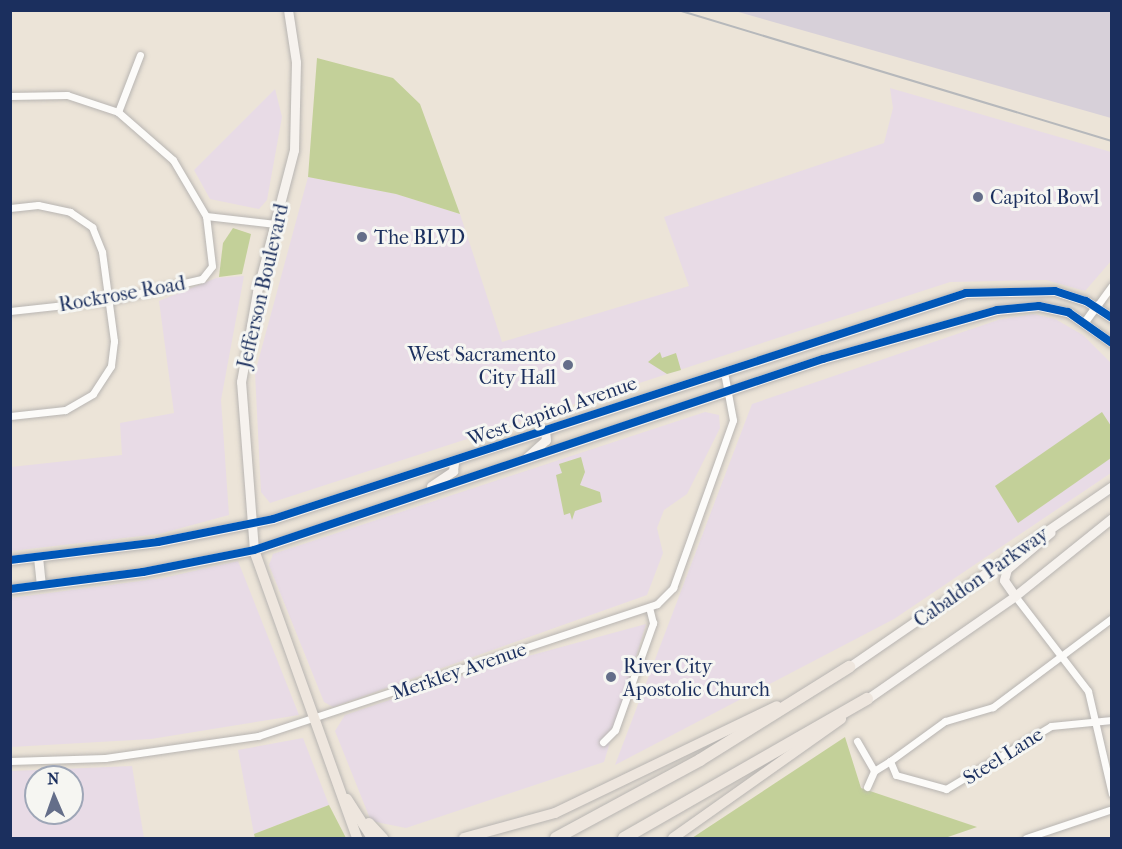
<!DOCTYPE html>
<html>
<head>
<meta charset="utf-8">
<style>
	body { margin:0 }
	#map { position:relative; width:1122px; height:849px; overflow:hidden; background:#ece4d8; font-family:"IM FELL French Canon",serif }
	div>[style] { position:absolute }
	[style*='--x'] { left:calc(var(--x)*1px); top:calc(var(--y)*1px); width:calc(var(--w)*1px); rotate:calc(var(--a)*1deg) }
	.built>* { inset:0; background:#e8dbe6 }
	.industrial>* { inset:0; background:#d7d0d9 }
	.green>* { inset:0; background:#c3d099 }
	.roads { filter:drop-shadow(0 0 2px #b8b5b2) drop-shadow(0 0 2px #b8b5b2) }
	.minor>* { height:7px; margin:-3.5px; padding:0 3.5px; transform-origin:3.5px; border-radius:3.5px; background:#fcfbf9 }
	.tertiary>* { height:8px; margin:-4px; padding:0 4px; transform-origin:4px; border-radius:4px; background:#fcfbf9 }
	.secondary>* { height:9px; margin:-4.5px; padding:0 4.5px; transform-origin:4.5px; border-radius:4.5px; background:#f6f2ee }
	.primary>* { height:10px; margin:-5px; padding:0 5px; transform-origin:5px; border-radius:5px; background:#eee6de }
	.motorway>* { height:12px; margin:-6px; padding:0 6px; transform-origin:6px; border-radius:6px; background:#eee6de }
	.rail>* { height:2px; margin:-1px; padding:0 1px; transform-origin:1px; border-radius:1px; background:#b6b8bb }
	.cycleway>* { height:8px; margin:-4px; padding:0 4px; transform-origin:4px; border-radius:4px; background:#0057b8 }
	.dots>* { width:16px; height:16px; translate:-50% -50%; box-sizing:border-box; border:3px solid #f6f6f2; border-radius:50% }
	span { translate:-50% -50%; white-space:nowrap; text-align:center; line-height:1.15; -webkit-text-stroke:6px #f6f6f2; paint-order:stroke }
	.poi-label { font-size:20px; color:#1b2f5e }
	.left { translate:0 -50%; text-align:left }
	.right { translate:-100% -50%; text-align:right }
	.street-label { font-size:20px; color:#1b2f5e }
	.frame { position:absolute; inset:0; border:12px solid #1b2f5e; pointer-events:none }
	.north { position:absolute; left:24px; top:765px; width:60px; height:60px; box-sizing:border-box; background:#f6f6f2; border:2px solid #9ea6b7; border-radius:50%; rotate:358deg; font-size:16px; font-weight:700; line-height:24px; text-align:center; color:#1b2f5e }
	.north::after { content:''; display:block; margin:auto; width:21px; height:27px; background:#646e89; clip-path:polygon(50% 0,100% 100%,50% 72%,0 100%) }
</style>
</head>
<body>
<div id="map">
	<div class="built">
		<div style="clip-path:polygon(890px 88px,1111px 152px,1111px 261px,1085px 291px,1046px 280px,950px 282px,270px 503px,261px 492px,255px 373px,308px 177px,396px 194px,460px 214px,502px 342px,689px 286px,664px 217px,884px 143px,893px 108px)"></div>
		<div style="clip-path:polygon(275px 89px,282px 117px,267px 200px,259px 209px,210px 199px,194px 170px)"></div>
		<div style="clip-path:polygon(244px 276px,221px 400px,229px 515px,159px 534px,11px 551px,11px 467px,122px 455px,120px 423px,174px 413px,159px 301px,216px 278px)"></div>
		<div style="clip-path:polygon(1033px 314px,1055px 319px,1083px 335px,1111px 363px,1111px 473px,894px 619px,615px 765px,752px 404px,998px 320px)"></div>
		<div style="clip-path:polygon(705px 412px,719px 415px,720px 428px,687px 494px,664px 510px,657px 528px,663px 553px,647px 595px,333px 707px,324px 702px,269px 565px,273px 554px)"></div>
		<div style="clip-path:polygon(238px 561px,299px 715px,151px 739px,11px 747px,11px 598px,163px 578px)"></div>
		<div style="clip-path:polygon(646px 624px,604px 762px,406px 828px,371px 821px,335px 731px,345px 715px,491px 666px)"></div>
		<div style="clip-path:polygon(303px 738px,329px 805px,254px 834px,238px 750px)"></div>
		<div style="clip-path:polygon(evenodd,132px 766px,144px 838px,11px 838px,11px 771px,132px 766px,36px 777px,72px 777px,72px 813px,36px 813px,36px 777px)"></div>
	</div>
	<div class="industrial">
		<div style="clip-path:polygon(735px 11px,1111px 11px,1111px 118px)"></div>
	</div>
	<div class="green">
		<div style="clip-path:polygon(317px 58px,393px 78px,420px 104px,460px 214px,396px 194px,308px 177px)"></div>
		<div style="clip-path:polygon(233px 228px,251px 234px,242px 274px,219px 277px,223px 243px)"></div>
		<div style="clip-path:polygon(660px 352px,662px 358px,676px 353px,681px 370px,667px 374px,648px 362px)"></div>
		<div style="clip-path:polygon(1102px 412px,1111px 426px,1111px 458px,1018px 523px,995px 486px)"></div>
		<div style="clip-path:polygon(581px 457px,585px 472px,580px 485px,600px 492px,602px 502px,575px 511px,572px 520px,570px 513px,564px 515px,556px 475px,562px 473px,559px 464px)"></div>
		<div style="clip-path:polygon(845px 737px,861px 788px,977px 827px,945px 838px,692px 838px)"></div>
		<div style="clip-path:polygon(329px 805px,346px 838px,255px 838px,254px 834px)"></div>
	</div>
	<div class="roads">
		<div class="minor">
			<div style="--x:10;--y:96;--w:57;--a:-1"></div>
			<div style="--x:67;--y:95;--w:54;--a:18.4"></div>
			<div style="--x:118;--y:112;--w:73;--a:41.1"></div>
			<div style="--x:173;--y:160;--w:65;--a:59.5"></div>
			<div style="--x:206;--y:216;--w:70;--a:6.5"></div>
			<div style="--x:118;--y:112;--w:61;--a:-68.9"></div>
			<div style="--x:10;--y:208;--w:28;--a:-6"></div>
			<div style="--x:38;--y:205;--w:33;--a:12"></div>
			<div style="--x:70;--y:212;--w:27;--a:34"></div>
			<div style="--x:92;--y:227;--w:27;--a:68"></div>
			<div style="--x:102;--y:252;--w:90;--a:82.3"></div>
			<div style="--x:114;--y:341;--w:25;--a:97"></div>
			<div style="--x:111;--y:366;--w:33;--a:123"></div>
			<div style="--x:93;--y:394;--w:32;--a:150"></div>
			<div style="--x:65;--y:410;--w:55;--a:173.8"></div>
			<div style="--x:1097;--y:306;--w:26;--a:-54"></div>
			<div style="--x:10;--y:311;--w:101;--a:-6.3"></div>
			<div style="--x:110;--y:300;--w:94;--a:-12.9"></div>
			<div style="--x:202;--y:279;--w:16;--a:-52"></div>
			<div style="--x:212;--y:266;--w:50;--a:-96.8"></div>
			<div style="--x:1015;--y:596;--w:120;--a:52.5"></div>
			<div style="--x:1088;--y:691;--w:106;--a:76.9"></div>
			<div style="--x:1112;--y:618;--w:149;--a:143.2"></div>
			<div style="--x:993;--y:707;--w:50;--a:163.7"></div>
			<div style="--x:945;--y:721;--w:68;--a:144"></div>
			<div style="--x:890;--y:761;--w:15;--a:67"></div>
			<div style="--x:896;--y:775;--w:52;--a:15.6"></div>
			<div style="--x:946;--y:789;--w:122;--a:-31"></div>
			<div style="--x:1051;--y:726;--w:61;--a:-5.6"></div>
			<div style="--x:857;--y:741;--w:34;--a:60"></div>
			<div style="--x:603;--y:742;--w:17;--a:-45"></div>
			<div style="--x:615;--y:730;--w:114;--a:-70.4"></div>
			<div style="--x:653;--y:623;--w:16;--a:-104"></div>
			<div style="--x:10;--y:761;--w:95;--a:-1.8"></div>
			<div style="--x:105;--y:758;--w:155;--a:-8.2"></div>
			<div style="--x:258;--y:736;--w:420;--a:-18.3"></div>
			<div style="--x:657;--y:604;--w:23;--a:-45"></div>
			<div style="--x:673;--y:588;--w:178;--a:-70.3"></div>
			<div style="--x:733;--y:420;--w:49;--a:-100.6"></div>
			<div style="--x:867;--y:787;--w:17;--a:-66"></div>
			<div style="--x:874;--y:771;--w:19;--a:-32"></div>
			<div style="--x:1026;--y:838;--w:91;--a:-18.6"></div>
		</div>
		<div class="tertiary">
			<div style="--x:1086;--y:321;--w:19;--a:-54"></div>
		</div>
		<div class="secondary">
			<div style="--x:527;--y:457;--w:25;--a:-42"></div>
			<div style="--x:546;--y:440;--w:9;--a:-96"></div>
			<div style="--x:431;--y:486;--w:27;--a:-34"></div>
			<div style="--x:453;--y:471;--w:8;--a:-83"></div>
			<div style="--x:254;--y:550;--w:169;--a:-94.4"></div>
			<div style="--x:241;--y:382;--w:91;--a:-79.9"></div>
			<div style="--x:257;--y:292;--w:147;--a:-75.4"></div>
			<div style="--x:294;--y:150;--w:88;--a:-88.7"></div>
			<div style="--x:296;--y:62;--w:53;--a:-98.7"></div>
			<div style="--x:38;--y:557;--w:28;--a:84"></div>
			<div style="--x:10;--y:560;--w:149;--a:-6.9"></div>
			<div style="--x:158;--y:542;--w:117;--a:-11.3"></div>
			<div style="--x:273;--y:519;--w:729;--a:-18.06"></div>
			<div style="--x:966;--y:293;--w:89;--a:-1.3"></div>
			<div style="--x:1055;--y:291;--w:33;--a:18"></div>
			<div style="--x:1086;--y:301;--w:31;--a:33"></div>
			<div style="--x:10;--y:589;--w:134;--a:-7.3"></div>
			<div style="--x:143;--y:572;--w:113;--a:-11.2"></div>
			<div style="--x:254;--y:550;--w:600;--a:-18.56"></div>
			<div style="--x:823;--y:359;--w:181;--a:-15.7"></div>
			<div style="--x:997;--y:310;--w:42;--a:-5.4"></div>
			<div style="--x:1039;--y:306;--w:30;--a:12"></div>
			<div style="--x:1068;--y:312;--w:54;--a:35.2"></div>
			<div style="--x:1015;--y:596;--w:19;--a:-125"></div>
			<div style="--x:1004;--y:580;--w:11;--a:-75"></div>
			<div style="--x:1007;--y:569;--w:57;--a:-40.1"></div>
			<div style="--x:849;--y:667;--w:319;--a:-34.5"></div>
			<div style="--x:867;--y:699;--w:180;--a:-34.8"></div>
			<div style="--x:1015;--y:596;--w:124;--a:-38.8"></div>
		</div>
		<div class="primary">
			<div style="--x:254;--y:550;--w:306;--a:70.3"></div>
			<div style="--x:347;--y:799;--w:46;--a:57.3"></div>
			<div style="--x:369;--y:823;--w:21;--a:47"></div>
			<div style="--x:464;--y:838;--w:94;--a:-15.4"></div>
			<div style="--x:555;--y:813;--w:246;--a:-25.7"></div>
			<div style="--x:673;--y:838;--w:206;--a:-35.3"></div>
		</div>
		<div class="motorway">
			<div style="--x:556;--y:838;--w:164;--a:-28.4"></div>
			<div style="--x:700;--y:760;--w:176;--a:-32"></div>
			<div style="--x:624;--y:838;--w:280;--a:-29.8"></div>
		</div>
	</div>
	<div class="rail">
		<div style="--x:678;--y:10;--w:453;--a:16.8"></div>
	</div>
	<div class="cycleway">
		<div style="--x:10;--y:560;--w:149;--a:-6.9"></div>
		<div style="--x:158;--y:542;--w:117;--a:-11.3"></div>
		<div style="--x:273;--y:519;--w:729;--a:-18.06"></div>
		<div style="--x:966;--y:293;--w:89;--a:-1.3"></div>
		<div style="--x:1055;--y:291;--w:33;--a:18"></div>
		<div style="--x:1086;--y:301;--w:31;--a:33"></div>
		<div style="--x:10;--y:589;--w:134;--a:-7.3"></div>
		<div style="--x:143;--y:572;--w:113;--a:-11.2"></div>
		<div style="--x:254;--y:550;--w:600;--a:-18.56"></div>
		<div style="--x:823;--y:359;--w:181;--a:-15.7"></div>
		<div style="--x:997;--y:310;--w:42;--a:-5.4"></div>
		<div style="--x:1039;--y:306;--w:30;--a:12"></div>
		<div style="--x:1068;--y:312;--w:54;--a:35.2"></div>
	</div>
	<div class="dots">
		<div style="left:978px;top:197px;background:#646e89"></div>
		<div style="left:362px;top:237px;background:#646e89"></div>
		<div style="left:568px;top:365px;background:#646e89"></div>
		<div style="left:611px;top:677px;background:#646e89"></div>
	</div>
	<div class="poi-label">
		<span class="left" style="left:990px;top:197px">Capitol Bowl</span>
		<span class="left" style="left:374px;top:237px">The BLVD</span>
		<span class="right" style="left:556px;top:366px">West Sacramento<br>City Hall</span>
		<span class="left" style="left:623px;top:678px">River City<br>Apostolic Church</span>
	</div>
	<div class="street-label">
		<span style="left:263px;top:286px;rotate:-77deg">Jefferson Boulevard</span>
		<span style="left:122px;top:294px;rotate:-10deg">Rockrose Road</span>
		<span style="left:552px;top:411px;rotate:-19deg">West Capitol Avenue</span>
		<span style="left:981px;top:577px;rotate:-35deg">Cabaldon Parkway</span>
		<span style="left:459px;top:671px;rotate:-19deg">Merkley Avenue</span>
		<span style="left:1003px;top:756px;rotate:-32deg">Steel Lane</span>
	</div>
	<div class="frame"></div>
	<div class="north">N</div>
</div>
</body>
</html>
